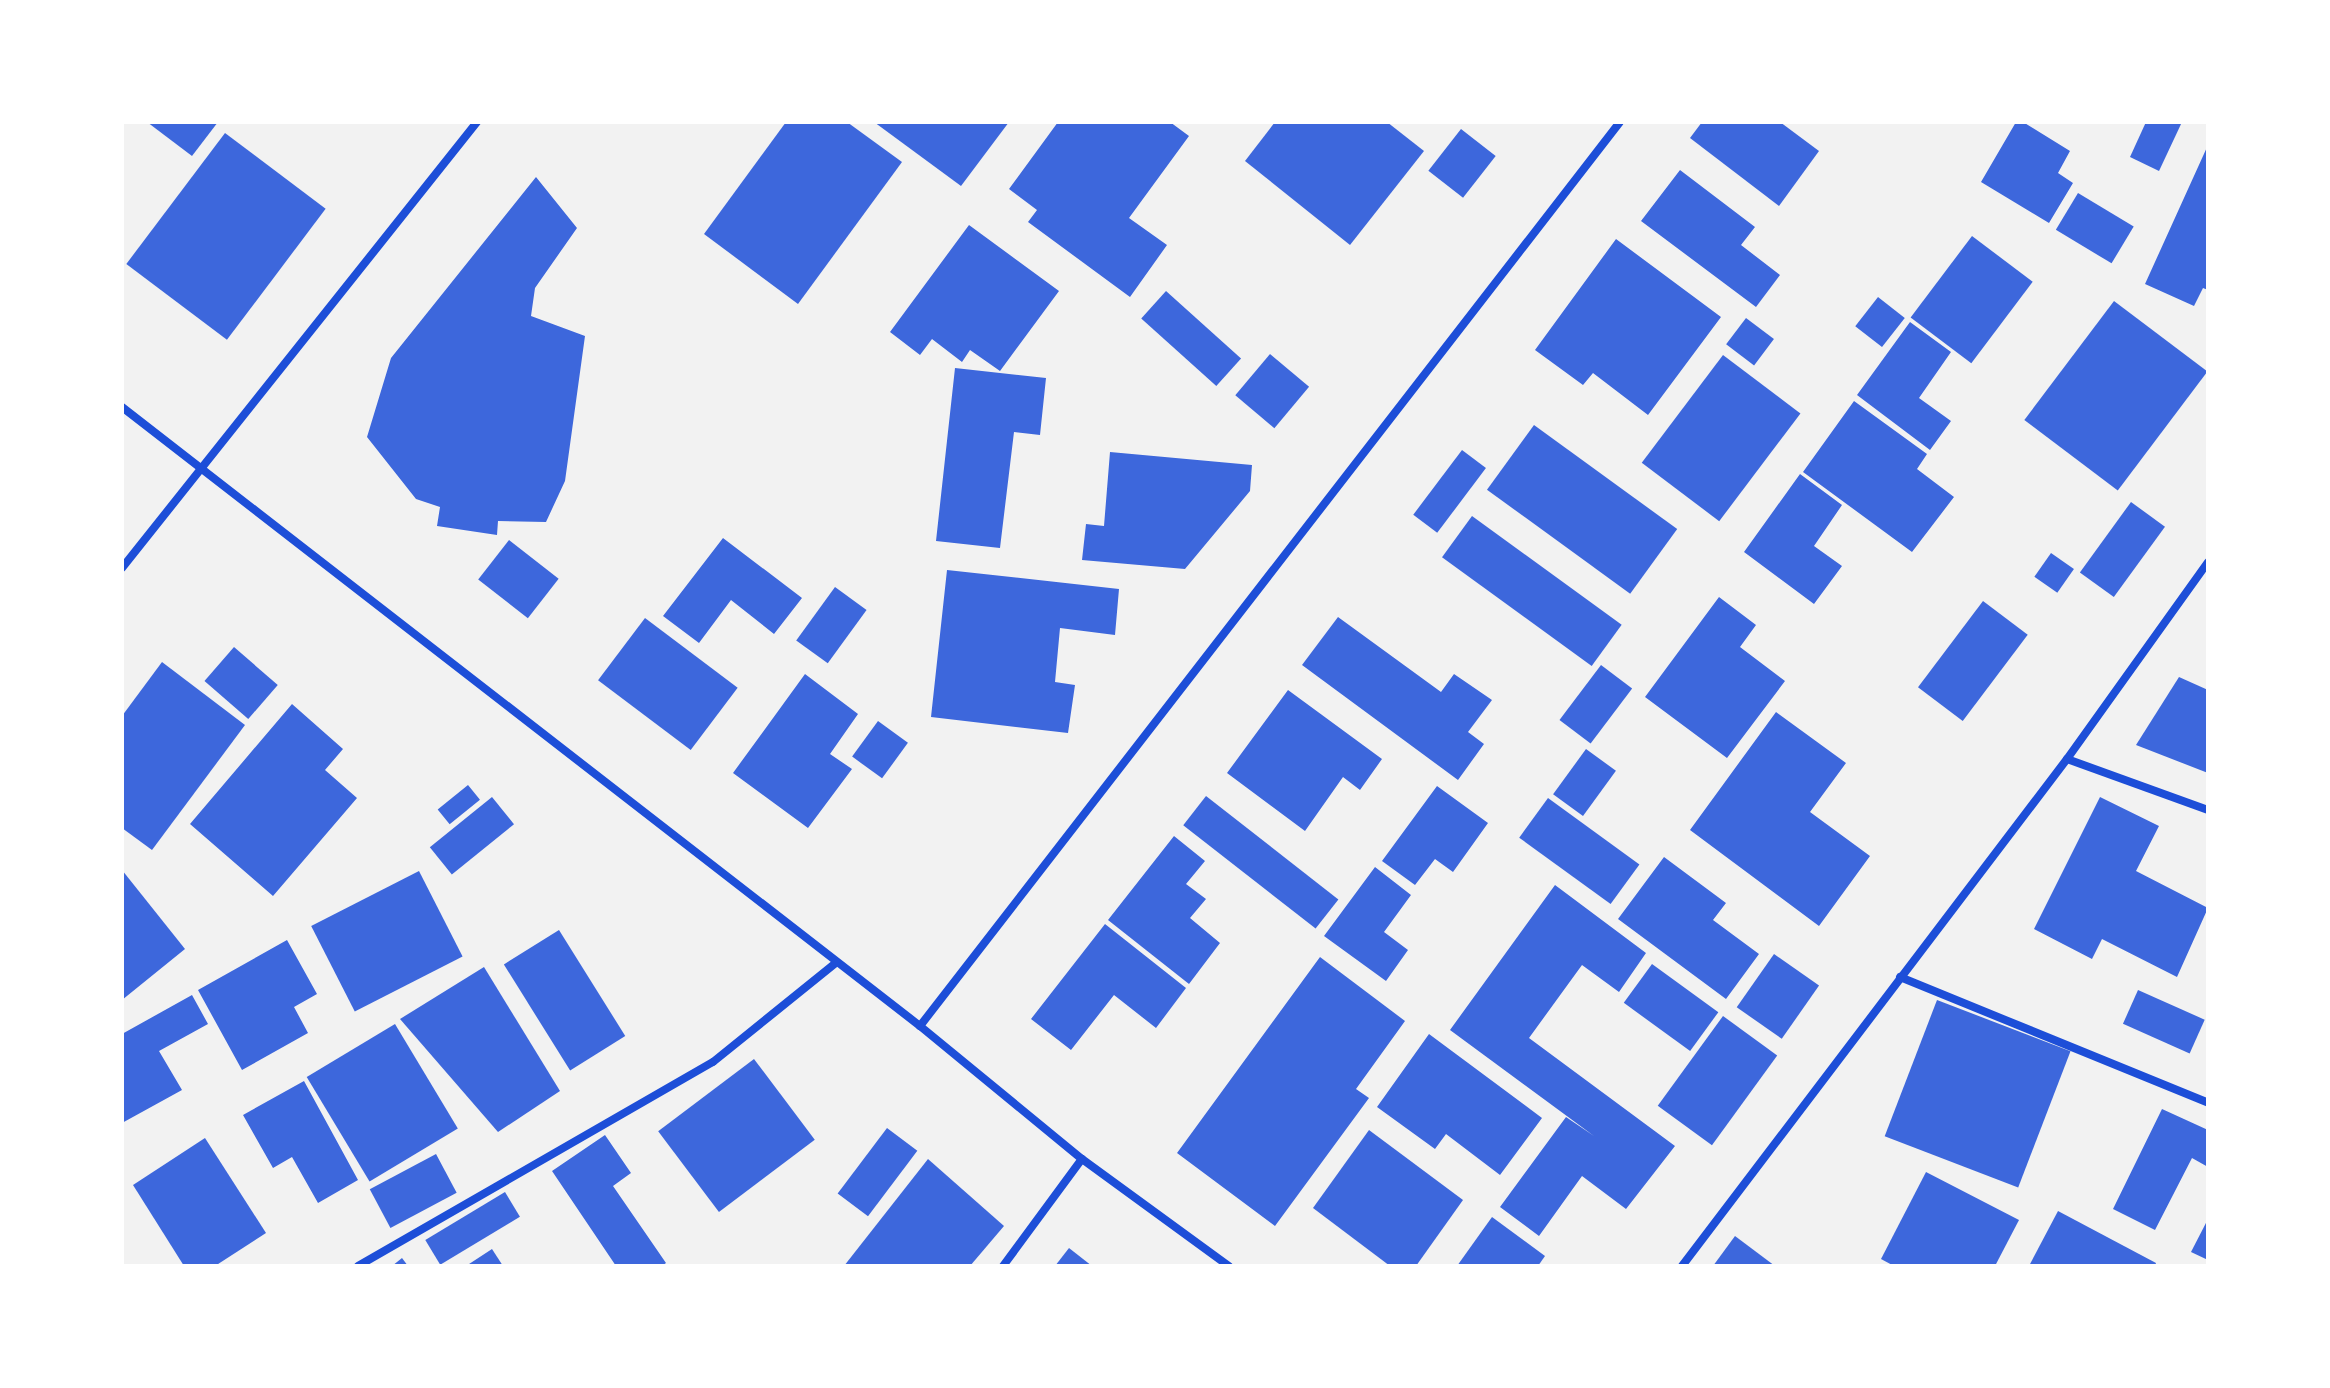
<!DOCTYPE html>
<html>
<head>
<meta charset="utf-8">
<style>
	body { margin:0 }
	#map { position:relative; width:2330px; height:1388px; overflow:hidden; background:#f2f2f2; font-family:Karla,sans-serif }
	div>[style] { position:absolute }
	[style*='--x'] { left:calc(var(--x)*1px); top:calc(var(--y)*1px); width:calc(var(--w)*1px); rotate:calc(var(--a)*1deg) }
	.building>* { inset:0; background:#3d67dc; transform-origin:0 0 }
	.minor>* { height:8px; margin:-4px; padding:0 4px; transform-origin:4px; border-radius:4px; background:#1d4ed8 }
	span { translate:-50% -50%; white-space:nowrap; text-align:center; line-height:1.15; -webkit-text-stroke:7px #fff; paint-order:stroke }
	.frame { position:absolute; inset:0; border:124px solid #fff; pointer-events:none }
</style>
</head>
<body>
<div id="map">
	<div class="building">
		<div style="clip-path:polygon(147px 122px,218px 122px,192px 156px)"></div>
		<div style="clip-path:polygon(786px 122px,847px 122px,902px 162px,798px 304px,704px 234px)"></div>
		<div style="clip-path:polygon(874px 122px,1009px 122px,961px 186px)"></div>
		<div style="clip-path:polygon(1058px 122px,1170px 122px,1189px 136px,1129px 218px,1167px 245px,1130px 297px,1028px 222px,1037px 210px,1009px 189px)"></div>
		<div style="clip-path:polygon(1275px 122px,1387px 122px,1424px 151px,1350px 245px,1245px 161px)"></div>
		<div style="clip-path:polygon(1702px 122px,1780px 122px,1819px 151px,1779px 206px,1690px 138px)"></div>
		<div style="clip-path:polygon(2016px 122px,2023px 122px,2070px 151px,2058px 173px,2073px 183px,2049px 223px,1981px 182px)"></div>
		<div style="clip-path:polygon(2146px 122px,2182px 122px,2159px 171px,2130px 157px)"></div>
		<div style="left:1461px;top:129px;width:44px;height:53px;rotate:38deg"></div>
		<div style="left:225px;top:133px;width:126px;height:164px;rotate:37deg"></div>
		<div style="clip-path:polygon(2208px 145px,2208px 290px,2203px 288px,2194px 306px,2145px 284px)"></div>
		<div style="clip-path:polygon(1680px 170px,1755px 227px,1741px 245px,1780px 275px,1756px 307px,1641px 221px)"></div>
		<div style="clip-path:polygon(536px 177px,577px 228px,535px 288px,531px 316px,585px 336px,565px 481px,546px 522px,498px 521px,497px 535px,437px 526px,440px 507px,416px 499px,367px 437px,391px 358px)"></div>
		<div style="left:2078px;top:193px;width:65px;height:43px;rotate:31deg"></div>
		<div style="clip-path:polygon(969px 225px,1059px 291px,1000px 371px,970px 350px,962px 362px,932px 339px,920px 355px,890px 332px)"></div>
		<div style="left:1972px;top:236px;width:76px;height:102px;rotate:37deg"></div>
		<div style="clip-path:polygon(1616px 239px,1721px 317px,1648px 415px,1593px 373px,1583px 385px,1535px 350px)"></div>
		<div style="left:1166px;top:291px;width:101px;height:37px;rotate:42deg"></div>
		<div style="left:1878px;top:297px;width:34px;height:37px;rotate:38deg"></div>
		<div style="left:2114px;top:301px;width:117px;height:149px;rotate:37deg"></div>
		<div style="left:1746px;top:318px;width:35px;height:33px;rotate:37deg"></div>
		<div style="clip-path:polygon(1910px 322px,1951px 352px,1919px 398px,1951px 421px,1930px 450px,1857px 395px)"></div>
		<div style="left:1270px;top:354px;width:51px;height:54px;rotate:40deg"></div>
		<div style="left:1723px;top:355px;width:97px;height:135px;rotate:37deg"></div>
		<div style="clip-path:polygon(955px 368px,1046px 378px,1040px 435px,1014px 432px,1000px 548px,936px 541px)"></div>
		<div style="clip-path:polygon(1854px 401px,1927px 454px,1917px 469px,1954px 497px,1912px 552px,1803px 472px)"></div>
		<div style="left:1534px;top:425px;width:177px;height:80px;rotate:36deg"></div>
		<div style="left:1462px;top:450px;width:30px;height:81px;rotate:37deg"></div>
		<div style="clip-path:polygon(1110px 452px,1252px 465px,1250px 491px,1185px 569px,1082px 560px,1086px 524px,1104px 526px)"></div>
		<div style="clip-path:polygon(1800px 474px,1842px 505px,1814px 546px,1842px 566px,1814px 604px,1744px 552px)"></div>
		<div style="left:2131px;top:502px;width:42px;height:87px;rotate:36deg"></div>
		<div style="left:1472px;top:516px;width:185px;height:51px;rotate:36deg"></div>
		<div style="clip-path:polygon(723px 538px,802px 598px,774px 634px,731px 600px,699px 643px,663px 616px)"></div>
		<div style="left:509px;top:540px;width:63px;height:50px;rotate:38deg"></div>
		<div style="left:2051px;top:553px;width:28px;height:29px;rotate:35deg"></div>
		<div style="clip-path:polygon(947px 570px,1119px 589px,1115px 635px,1060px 628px,1055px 682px,1075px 685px,1068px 733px,931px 717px)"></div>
		<div style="left:835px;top:587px;width:39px;height:66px;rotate:36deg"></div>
		<div style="clip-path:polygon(1719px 597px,1756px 625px,1740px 647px,1785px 681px,1727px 758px,1645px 697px)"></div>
		<div style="left:1983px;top:601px;width:56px;height:108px;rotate:37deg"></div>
		<div style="clip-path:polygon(1338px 617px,1441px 692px,1454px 674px,1492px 700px,1468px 732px,1484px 744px,1458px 780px,1302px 665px)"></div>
		<div style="left:645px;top:618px;width:116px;height:78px;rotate:37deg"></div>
		<div style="left:234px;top:647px;width:58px;height:45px;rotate:41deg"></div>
		<div style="clip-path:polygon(162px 662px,245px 725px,152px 850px,122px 828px,122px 716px)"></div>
		<div style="left:1601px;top:665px;width:39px;height:69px;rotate:37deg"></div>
		<div style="clip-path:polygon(805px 674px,858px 714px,830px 754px,852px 769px,808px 828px,733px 773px)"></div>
		<div style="clip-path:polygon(2179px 677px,2208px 690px,2208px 773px,2136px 745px)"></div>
		<div style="clip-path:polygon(1288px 690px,1382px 759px,1360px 790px,1343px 777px,1305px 831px,1227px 773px)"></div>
		<div style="clip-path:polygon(292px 704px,343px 749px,325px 770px,357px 798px,273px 896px,190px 824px)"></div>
		<div style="clip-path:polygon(1776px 712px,1846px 763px,1810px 812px,1870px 856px,1819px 926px,1690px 830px)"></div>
		<div style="left:878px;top:721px;width:37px;height:44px;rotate:36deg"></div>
		<div style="left:1586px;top:749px;width:37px;height:56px;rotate:36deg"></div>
		<div style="left:468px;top:785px;width:19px;height:39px;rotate:51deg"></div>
		<div style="clip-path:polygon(1437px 786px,1488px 823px,1453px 872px,1435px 859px,1415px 885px,1382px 861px)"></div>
		<div style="left:1206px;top:796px;width:168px;height:37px;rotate:38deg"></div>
		<div style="left:492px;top:797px;width:35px;height:80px;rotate:51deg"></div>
		<div style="clip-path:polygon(2100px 797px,2159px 826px,2136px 871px,2208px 908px,2177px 977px,2102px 939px,2092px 959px,2034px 929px)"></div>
		<div style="left:1548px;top:798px;width:113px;height:49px;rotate:36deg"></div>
		<div style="clip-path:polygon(1174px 836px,1205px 861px,1186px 884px,1206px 899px,1190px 918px,1220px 943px,1189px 984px,1108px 920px)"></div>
		<div style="clip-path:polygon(1664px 857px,1726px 903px,1713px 920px,1759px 954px,1726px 999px,1618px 919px)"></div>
		<div style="clip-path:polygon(1375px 867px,1411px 895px,1384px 932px,1408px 950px,1386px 981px,1324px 936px)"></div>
		<div style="clip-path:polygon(122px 870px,185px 949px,122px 1000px)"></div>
		<div style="left:419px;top:871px;width:96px;height:121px;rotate:63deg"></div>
		<div style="clip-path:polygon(1555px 885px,1646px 953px,1619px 992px,1582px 965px,1529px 1038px,1675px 1146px,1626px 1209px,1582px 1176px,1539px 1236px,1500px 1207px,1566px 1117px,1594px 1136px,1450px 1030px)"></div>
		<div style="clip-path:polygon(1105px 924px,1186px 988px,1156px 1028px,1114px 995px,1071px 1050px,1031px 1019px)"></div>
		<div style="left:559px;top:930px;width:125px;height:65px;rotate:58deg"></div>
		<div style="clip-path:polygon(287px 940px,317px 994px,294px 1007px,308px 1033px,242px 1070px,198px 990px)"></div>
		<div style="left:1774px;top:954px;width:55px;height:65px;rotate:35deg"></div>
		<div style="clip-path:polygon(1320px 957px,1405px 1021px,1356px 1089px,1369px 1098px,1275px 1226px,1177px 1153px)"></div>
		<div style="left:1652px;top:964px;width:82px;height:48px;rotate:36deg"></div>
		<div style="clip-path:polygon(484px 967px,560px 1091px,498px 1132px,400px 1019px)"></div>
		<div style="left:2138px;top:990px;width:73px;height:37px;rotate:24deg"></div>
		<div style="clip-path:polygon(192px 995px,208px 1024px,159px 1051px,182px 1090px,122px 1123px,122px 1034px)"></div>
		<div style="left:1937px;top:1000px;width:143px;height:146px;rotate:21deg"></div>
		<div style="left:1723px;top:1016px;width:67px;height:111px;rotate:36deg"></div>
		<div style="left:395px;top:1024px;width:122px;height:103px;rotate:59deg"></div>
		<div style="clip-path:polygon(1429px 1034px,1542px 1118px,1500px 1175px,1446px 1134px,1435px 1149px,1377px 1107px)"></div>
		<div style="left:754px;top:1059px;width:101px;height:120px;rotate:53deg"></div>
		<div style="clip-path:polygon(304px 1081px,358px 1180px,318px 1203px,292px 1157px,273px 1168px,243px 1115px)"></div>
		<div style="clip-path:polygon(2162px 1109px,2208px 1130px,2208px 1167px,2192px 1158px,2155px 1230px,2113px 1209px)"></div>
		<div style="left:887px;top:1128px;width:38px;height:82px;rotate:37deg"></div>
		<div style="clip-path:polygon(1369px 1130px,1463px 1200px,1416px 1266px,1390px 1266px,1313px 1208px)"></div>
		<div style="clip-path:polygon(605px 1135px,631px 1173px,613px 1186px,666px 1263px,662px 1266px,616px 1266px,552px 1171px)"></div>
		<div style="clip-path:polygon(205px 1138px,266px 1233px,215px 1266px,184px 1266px,133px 1185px)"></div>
		<div style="left:436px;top:1154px;width:44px;height:75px;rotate:62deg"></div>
		<div style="clip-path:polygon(928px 1159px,1004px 1226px,970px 1266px,844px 1266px)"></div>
		<div style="clip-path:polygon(1926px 1172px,2019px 1220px,1995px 1266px,1894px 1266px,1881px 1259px)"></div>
		<div style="left:505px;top:1192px;width:29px;height:93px;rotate:59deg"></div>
		<div style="clip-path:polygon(2058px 1211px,2156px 1263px,2155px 1266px,2029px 1266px)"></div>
		<div style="clip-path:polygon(1492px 1217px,1545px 1256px,1538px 1266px,1457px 1266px)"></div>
		<div style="clip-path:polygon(2208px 1219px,2208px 1260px,2191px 1252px)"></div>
		<div style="clip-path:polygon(1735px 1236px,1775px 1266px,1713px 1266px)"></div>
		<div style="clip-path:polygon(1069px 1248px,1092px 1266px,1055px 1266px)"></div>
		<div style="clip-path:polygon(492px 1249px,503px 1266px,466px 1266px)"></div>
		<div style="clip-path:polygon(402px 1258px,408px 1266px,392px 1266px)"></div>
	</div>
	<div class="minor">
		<div style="--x:122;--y:407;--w:1010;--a:37.8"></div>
		<div style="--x:920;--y:1026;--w:210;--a:39.4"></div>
		<div style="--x:1082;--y:1159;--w:182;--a:36.1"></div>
		<div style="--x:122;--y:568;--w:570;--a:-51.48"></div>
		<div style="--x:2067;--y:759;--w:150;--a:19.9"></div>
		<div style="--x:1900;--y:977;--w:333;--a:22.2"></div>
		<div style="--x:920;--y:1026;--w:1143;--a:-52.25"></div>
		<div style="--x:358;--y:1266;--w:409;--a:-29.9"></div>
		<div style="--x:713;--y:1062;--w:159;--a:-38.9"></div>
		<div style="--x:1003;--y:1266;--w:133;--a:-53.6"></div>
		<div style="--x:1682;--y:1266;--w:637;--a:-52.79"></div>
		<div style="--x:2067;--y:759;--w:242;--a:-54.4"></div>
	</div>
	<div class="frame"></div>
</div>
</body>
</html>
